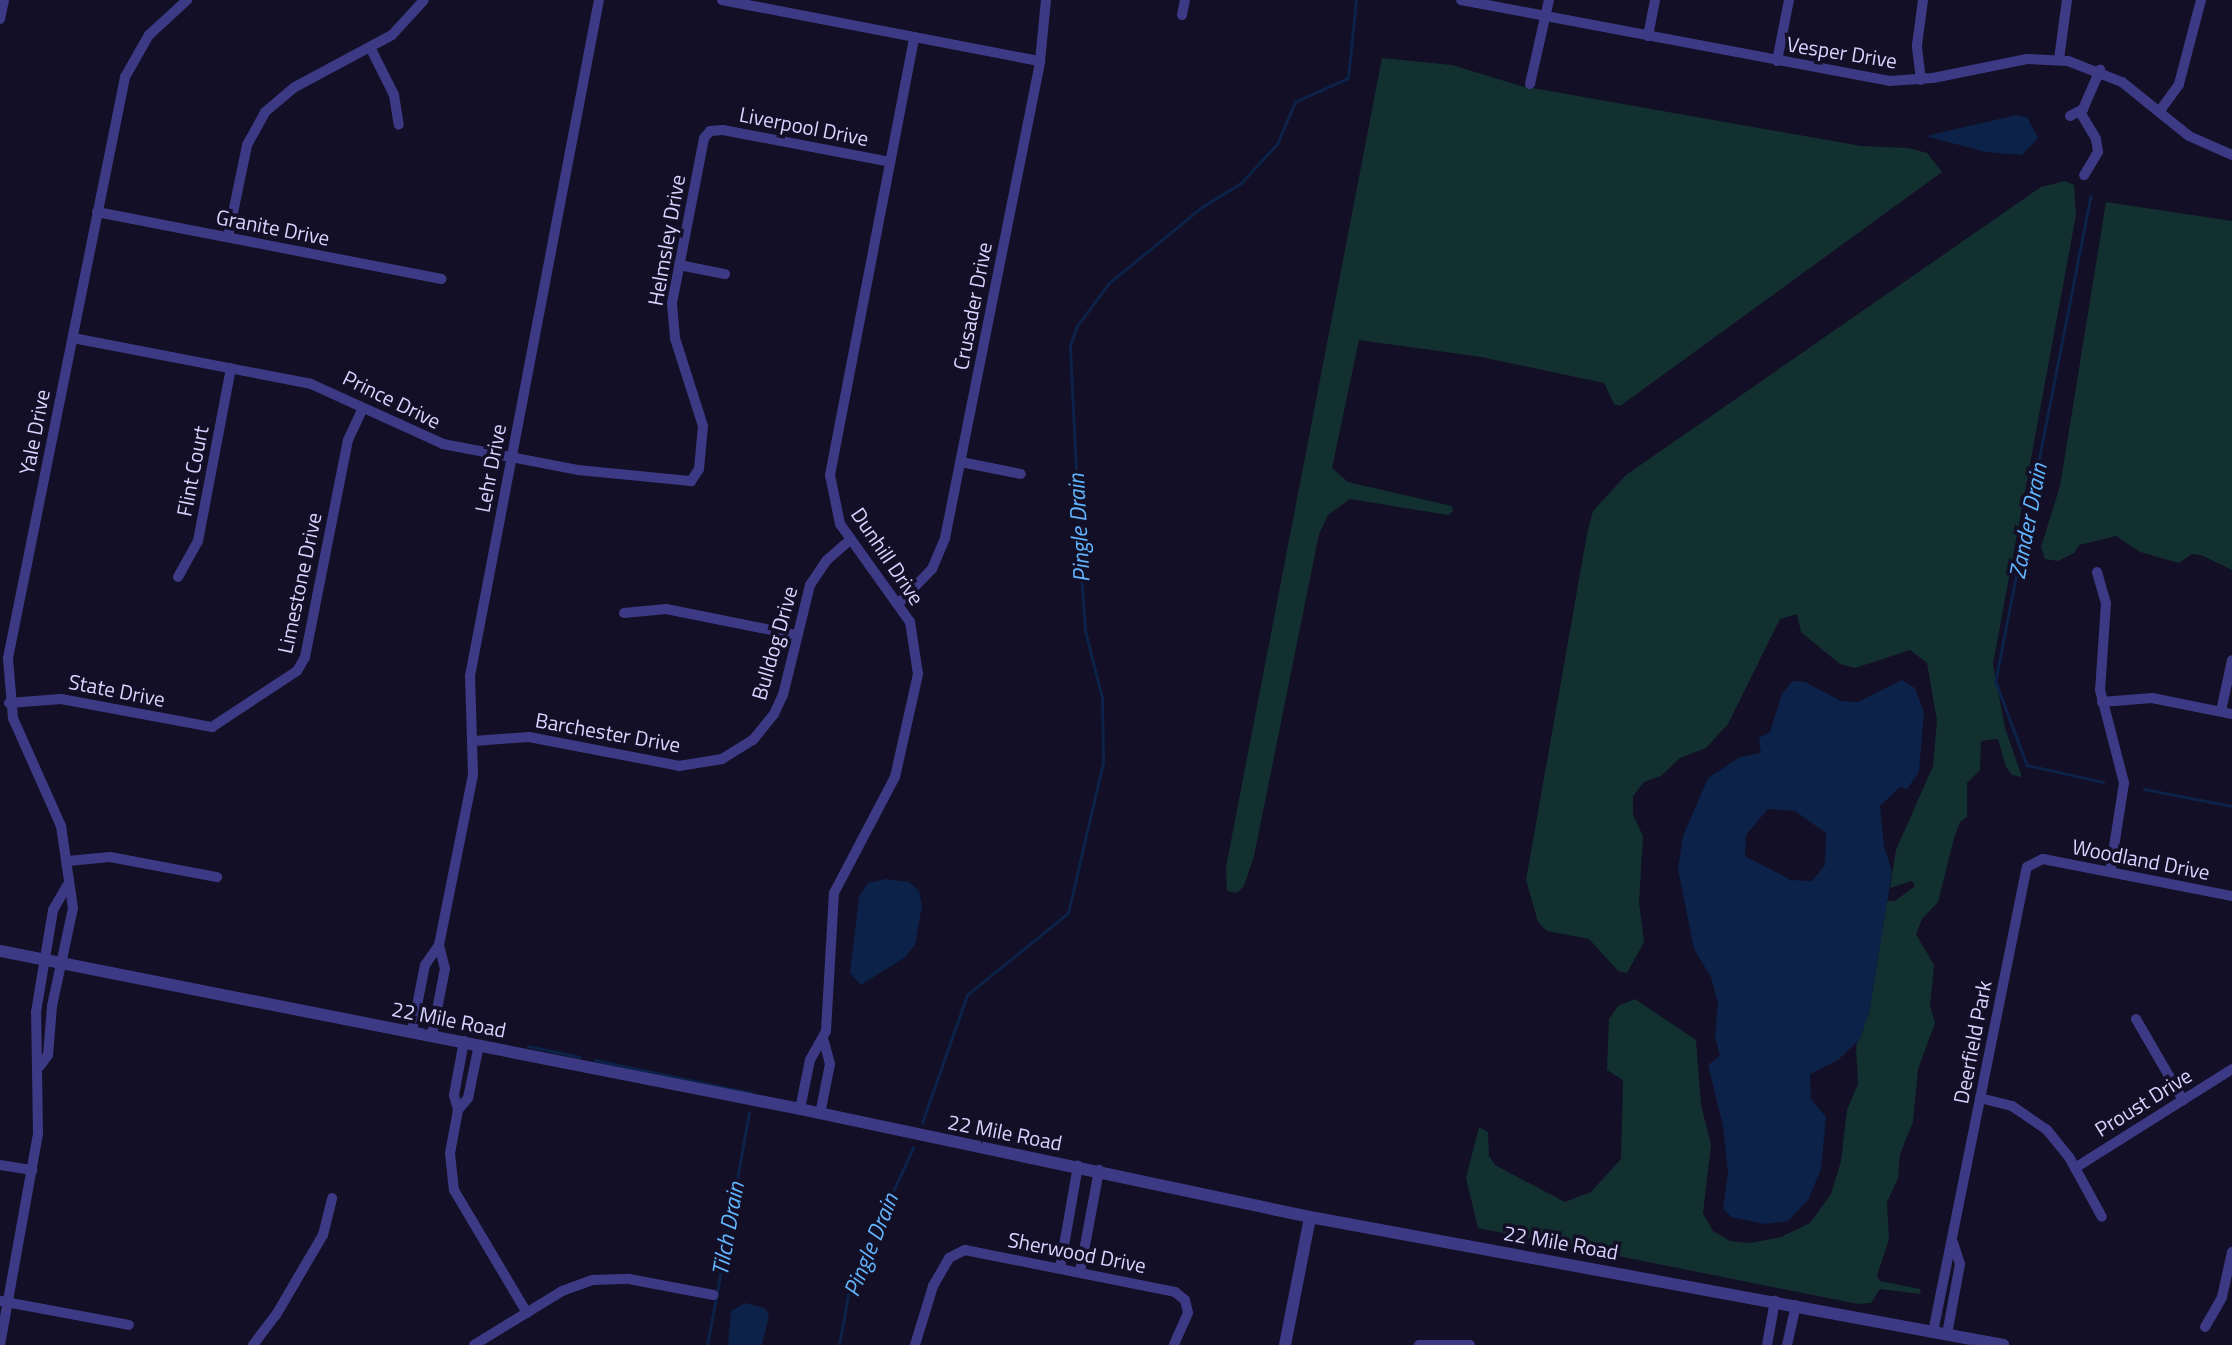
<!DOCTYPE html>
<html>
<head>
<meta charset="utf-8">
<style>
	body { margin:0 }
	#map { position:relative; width:2232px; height:1345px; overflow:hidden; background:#130f26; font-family:"Titillium Web",sans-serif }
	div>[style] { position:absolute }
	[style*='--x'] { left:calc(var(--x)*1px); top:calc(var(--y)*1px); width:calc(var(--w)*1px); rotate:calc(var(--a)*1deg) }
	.green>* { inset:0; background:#12302f }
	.water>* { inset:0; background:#0c2248 }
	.stream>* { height:2.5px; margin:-1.25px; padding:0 1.25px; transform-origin:1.25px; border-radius:1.25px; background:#0c2248 }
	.minor>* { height:10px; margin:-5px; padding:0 5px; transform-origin:5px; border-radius:5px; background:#3d3a85 }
	.tertiary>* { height:12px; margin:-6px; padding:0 6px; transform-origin:6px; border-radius:6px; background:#3d3a85 }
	span { translate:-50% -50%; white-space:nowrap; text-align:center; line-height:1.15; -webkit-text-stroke:7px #130f26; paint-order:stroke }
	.street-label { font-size:21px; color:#d9d4ff }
	.water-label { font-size:23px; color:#62b6ff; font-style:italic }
</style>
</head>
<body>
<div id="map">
	<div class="green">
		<div style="clip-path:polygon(1382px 58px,1452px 65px,1521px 86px,1861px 146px,1908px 148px,1927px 153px,1942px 172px,1620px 406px,1614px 404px,1604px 383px,1481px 357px,1359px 340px,1332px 468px,1348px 482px,1452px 506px,1453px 511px,1448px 515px,1350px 499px,1328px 515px,1319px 534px,1254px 856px,1244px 886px,1237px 893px,1227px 891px,1226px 867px)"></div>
		<div style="clip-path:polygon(2065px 181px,2074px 185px,2076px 215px,1993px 664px,2005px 728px,2022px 777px,2012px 775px,2006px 767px,1998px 739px,1981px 741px,1980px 770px,1967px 783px,1967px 817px,1960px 822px,1954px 838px,1938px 902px,1922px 919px,1916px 934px,1934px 965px,1930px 1006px,1935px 1023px,1918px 1069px,1913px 1122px,1900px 1154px,1898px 1178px,1887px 1202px,1889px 1239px,1877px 1276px,1880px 1281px,1920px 1289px,1921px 1294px,1880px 1289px,1871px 1303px,1858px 1304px,1478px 1228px,1466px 1178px,1479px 1127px,1488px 1132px,1489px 1156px,1495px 1165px,1565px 1202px,1591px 1192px,1621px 1159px,1623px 1080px,1607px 1070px,1609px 1019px,1618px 1006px,1635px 999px,1696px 1040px,1701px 1105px,1711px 1145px,1703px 1213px,1713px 1231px,1730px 1241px,1750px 1243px,1781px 1237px,1810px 1223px,1831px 1194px,1841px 1161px,1847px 1110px,1858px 1084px,1856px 1046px,1869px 1013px,1887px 901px,1895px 901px,1915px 886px,1912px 881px,1890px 888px,1896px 850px,1933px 766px,1937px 721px,1927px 663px,1910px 650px,1855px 668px,1840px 664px,1801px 632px,1797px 614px,1780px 619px,1728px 724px,1706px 748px,1680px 758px,1661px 776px,1644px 782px,1633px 796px,1633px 815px,1643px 836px,1639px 902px,1644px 942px,1627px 973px,1618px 971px,1589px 939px,1547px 931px,1538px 922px,1526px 880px,1587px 534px,1593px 511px,1626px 475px,2041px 187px)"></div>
		<div style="clip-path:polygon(2106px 202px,2232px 221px,2232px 570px,2201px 555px,2192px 554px,2179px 563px,2140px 552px,2116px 536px,2079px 545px,2074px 553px,2058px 561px,2045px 559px,2041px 547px,2060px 486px)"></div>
	</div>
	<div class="water">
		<div style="clip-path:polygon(2016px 115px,2027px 117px,2038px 138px,2022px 155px,1985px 152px,1926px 136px)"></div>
		<div style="clip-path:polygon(evenodd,1902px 680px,1915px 688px,1924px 712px,1919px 772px,1907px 789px,1900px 787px,1880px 806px,1884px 846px,1892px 872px,1869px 1013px,1860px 1039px,1838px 1060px,1810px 1074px,1811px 1099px,1826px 1117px,1821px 1169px,1808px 1200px,1788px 1221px,1765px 1224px,1731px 1217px,1723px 1208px,1728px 1172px,1723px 1126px,1708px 1065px,1720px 1056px,1715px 1036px,1718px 1003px,1711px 977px,1694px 949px,1678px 869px,1683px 836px,1708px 778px,1740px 757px,1761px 753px,1759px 738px,1770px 732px,1782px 694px,1792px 681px,1805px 682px,1841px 701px,1858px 702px,1902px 680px,1768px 809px,1795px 811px,1826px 833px,1825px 865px,1812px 881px,1791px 880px,1745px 856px,1746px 835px,1768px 809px)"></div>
		<div style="clip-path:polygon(886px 879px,909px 882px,919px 891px,922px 906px,915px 945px,904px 958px,861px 985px,850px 973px,859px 896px,868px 883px)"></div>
		<div style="clip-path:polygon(745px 1303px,765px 1308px,769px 1316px,762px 1345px,728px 1345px,731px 1311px)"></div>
	</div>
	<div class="stream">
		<div style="--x:2091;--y:196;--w:495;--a:101.1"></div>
		<div style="--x:1996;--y:682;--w:89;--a:69.5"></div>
		<div style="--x:2027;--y:765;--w:78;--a:12.6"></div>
		<div style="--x:2144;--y:789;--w:90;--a:10.9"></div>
		<div style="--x:528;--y:1046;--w:53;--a:11.9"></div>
		<div style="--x:595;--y:1060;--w:159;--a:11.9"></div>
		<div style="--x:922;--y:1123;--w:136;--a:-70.6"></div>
		<div style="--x:967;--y:995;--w:130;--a:-39.1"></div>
		<div style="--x:1068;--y:913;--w:155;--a:-76.9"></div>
		<div style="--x:1103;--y:762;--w:64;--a:-90.9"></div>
		<div style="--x:1102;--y:698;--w:69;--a:-104.2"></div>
		<div style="--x:1085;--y:631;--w:58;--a:-93.9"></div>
		<div style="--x:1081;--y:573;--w:227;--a:-92.8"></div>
		<div style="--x:1070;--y:346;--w:21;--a:-71"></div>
		<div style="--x:1077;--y:326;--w:54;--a:-53.3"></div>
		<div style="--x:1109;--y:283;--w:120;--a:-39.3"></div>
		<div style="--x:1202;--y:207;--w:46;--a:-31.6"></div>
		<div style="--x:1241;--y:183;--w:53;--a:-47.3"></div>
		<div style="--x:1277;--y:144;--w:46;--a:-66.8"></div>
		<div style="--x:1295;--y:102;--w:58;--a:-24.4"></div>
		<div style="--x:1348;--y:78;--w:78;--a:-84.1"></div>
		<div style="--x:717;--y:1292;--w:182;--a:-79.9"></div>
		<div style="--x:707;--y:1345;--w:48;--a:-79.2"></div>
		<div style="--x:839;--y:1345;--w:61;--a:-79.6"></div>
		<div style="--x:850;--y:1285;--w:151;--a:-65.3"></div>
	</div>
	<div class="minor">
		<div style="--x:722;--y:0;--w:324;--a:10.9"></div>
		<div style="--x:1461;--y:0;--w:436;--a:10.7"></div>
		<div style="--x:1889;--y:81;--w:44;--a:-3.9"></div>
		<div style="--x:1933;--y:78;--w:96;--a:-11.4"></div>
		<div style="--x:2027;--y:59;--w:41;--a:2.8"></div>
		<div style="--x:2068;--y:61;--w:58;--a:21.3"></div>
		<div style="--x:2122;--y:82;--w:86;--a:38.9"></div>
		<div style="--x:2189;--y:136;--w:47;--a:23.8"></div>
		<div style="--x:1182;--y:15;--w:15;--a:-79"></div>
		<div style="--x:0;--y:19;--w:19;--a:-78"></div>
		<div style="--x:1648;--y:36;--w:37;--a:-79"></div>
		<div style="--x:370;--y:47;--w:54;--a:63.4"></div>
		<div style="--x:394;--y:95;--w:30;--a:81"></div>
		<div style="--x:2059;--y:59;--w:60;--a:-82.3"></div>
		<div style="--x:1777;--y:61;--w:62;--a:-78.9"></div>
		<div style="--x:1921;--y:80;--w:35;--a:-97"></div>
		<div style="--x:1917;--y:45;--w:45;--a:-82.4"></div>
		<div style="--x:1530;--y:84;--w:86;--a:-77.3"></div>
		<div style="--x:2080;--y:112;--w:31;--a:59"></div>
		<div style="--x:2096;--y:139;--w:13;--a:81"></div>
		<div style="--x:2098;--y:152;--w:27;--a:121"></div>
		<div style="--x:2159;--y:112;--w:34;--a:-54"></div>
		<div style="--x:2179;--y:84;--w:87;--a:-75.3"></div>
		<div style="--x:2070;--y:116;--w:15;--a:-28"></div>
		<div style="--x:2083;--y:109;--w:43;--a:-66.4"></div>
		<div style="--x:97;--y:212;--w:351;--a:11"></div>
		<div style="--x:228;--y:237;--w:94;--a:-78.3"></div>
		<div style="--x:247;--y:145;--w:38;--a:-61"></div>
		<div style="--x:265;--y:112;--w:39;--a:-40"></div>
		<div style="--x:295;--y:87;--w:110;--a:-28.2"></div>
		<div style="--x:392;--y:35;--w:47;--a:-47.6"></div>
		<div style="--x:679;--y:265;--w:47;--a:11.1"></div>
		<div style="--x:73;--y:338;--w:242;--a:10.9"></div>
		<div style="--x:311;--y:384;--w:145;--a:24.4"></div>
		<div style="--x:443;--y:444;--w:137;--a:10.9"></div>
		<div style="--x:578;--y:470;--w:114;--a:5.6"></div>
		<div style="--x:691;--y:481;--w:14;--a:-56"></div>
		<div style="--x:699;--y:469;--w:43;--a:-84.7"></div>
		<div style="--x:703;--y:426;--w:92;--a:-107.7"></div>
		<div style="--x:675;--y:338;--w:35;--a:-95"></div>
		<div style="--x:672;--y:303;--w:168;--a:-79"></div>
		<div style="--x:704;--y:138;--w:9;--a:-49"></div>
		<div style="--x:710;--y:131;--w:13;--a:-4"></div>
		<div style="--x:723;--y:130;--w:170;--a:10.8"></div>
		<div style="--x:961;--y:462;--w:61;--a:11.3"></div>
		<div style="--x:2097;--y:572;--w:32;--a:74"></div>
		<div style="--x:2106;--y:603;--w:87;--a:93.9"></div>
		<div style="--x:2100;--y:690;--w:96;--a:75.5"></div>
		<div style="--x:2124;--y:783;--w:90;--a:98.9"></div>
		<div style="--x:178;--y:577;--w:41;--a:-60.9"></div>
		<div style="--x:198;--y:541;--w:176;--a:-79.2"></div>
		<div style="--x:899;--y:603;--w:47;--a:-45.9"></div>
		<div style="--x:932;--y:569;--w:34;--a:-67"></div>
		<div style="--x:945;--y:538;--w:486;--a:-78.7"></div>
		<div style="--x:1040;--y:61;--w:61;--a:-84.4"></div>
		<div style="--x:624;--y:613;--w:42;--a:-5.4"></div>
		<div style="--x:666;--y:609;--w:133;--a:11.3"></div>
		<div style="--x:2102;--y:702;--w:50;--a:-4.6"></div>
		<div style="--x:2152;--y:698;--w:82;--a:11.3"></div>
		<div style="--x:9;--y:703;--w:52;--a:-4.4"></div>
		<div style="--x:61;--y:699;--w:154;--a:10.5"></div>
		<div style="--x:212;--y:727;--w:102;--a:-33.4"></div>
		<div style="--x:297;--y:671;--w:16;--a:-60"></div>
		<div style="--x:305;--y:657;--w:221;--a:-78.8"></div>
		<div style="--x:348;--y:440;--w:35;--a:-65"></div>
		<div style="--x:2221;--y:711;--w:52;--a:-77.8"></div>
		<div style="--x:474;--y:741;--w:55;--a:-4.2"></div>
		<div style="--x:529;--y:737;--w:153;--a:10.9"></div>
		<div style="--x:679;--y:766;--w:44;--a:-9.2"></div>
		<div style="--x:722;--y:759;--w:36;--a:-32"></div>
		<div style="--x:753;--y:740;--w:33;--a:-51"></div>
		<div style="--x:774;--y:714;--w:21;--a:-65"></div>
		<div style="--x:783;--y:695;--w:113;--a:-76.2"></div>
		<div style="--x:810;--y:585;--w:30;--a:-56"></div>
		<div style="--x:827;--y:560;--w:30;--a:-41"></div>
		<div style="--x:68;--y:861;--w:42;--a:-5.4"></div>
		<div style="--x:110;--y:857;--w:109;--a:10.6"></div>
		<div style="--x:2136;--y:1019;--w:94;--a:59.9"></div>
		<div style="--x:412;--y:1031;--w:67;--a:-78.9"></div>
		<div style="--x:425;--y:965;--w:24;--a:-55"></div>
		<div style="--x:439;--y:945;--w:173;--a:-78.7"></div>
		<div style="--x:473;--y:775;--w:99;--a:-91.7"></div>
		<div style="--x:470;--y:676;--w:688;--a:-79.2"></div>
		<div style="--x:432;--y:1035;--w:67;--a:-78.9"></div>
		<div style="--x:445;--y:969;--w:25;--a:-104"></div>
		<div style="--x:464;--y:1041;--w:55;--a:100.5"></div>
		<div style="--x:454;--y:1095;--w:16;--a:75"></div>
		<div style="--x:458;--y:1110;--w:44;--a:100.5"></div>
		<div style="--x:450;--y:1153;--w:37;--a:84"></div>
		<div style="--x:454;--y:1190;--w:143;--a:59.3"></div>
		<div style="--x:40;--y:1066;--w:14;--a:-54"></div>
		<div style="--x:48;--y:1055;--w:49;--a:-85.3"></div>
		<div style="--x:52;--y:1006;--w:100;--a:-77.9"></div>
		<div style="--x:73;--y:908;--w:83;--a:-98.3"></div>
		<div style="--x:61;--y:826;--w:118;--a:-114"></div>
		<div style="--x:13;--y:718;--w:60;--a:-94.8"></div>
		<div style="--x:8;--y:658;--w:593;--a:-78.61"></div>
		<div style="--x:125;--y:77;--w:48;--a:-60.3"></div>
		<div style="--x:149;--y:35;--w:52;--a:-42.6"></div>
		<div style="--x:1980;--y:1098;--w:33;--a:14"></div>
		<div style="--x:2012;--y:1106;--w:42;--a:34.4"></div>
		<div style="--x:2047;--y:1130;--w:35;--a:51"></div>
		<div style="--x:2069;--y:1157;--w:68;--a:61.2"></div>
		<div style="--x:800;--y:1109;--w:50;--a:-78.5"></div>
		<div style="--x:810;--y:1060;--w:33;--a:-61"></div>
		<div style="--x:826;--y:1031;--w:138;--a:-86.7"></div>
		<div style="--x:834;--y:893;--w:131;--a:-62.3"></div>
		<div style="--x:895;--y:777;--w:106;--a:-77.4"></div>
		<div style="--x:918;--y:674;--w:53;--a:-98.7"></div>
		<div style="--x:910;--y:622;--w:120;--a:-125.5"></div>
		<div style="--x:840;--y:524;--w:50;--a:-101.5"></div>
		<div style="--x:830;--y:475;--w:446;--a:-79.1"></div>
		<div style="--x:458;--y:1110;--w:16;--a:-50"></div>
		<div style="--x:468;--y:1098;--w:54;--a:-78.3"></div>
		<div style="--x:820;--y:1114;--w:51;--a:-78.7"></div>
		<div style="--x:830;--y:1064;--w:23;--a:-105"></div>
		<div style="--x:0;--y:1165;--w:33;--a:9"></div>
		<div style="--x:2075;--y:1168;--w:186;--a:-32.2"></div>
		<div style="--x:1060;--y:1268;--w:104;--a:-80"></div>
		<div style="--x:1080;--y:1272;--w:104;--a:-79.4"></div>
		<div style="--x:0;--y:1301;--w:131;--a:10.5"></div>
		<div style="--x:2205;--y:1327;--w:34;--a:-60"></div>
		<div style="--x:2222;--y:1297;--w:46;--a:-77.5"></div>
		<div style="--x:1933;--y:1332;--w:474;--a:-78.6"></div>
		<div style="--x:2027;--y:867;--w:18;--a:-27"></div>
		<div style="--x:2043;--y:859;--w:193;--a:11.1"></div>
		<div style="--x:1947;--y:1334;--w:71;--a:-79.5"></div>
		<div style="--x:1960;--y:1264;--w:22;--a:-108"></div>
		<div style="--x:0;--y:1345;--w:215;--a:-79.8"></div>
		<div style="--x:38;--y:1133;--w:121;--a:-90.9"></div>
		<div style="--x:36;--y:1012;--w:103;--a:-80.5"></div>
		<div style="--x:53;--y:910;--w:28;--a:-60"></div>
		<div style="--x:253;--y:1345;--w:38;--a:-53"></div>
		<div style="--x:276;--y:1315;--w:93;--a:-59.6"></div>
		<div style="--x:323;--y:1235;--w:38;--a:-76"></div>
		<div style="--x:474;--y:1345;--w:103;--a:-31.5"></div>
		<div style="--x:562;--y:1291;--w:33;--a:-20"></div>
		<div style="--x:593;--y:1280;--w:36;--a:-2"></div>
		<div style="--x:629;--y:1279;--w:86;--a:10.7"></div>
		<div style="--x:915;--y:1345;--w:62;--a:-73"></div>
		<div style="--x:933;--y:1286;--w:32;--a:-60"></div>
		<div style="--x:949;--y:1258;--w:18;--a:-27"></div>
		<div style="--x:965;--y:1250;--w:214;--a:11.3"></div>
		<div style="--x:1175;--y:1292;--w:13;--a:39"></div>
		<div style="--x:1185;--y:1300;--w:13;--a:77"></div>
		<div style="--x:1188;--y:1313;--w:35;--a:114"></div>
		<div style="--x:1419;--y:1345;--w:51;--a:0"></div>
		<div style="--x:1767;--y:1345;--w:45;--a:-79.7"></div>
		<div style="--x:1787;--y:1345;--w:41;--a:-77.3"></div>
	</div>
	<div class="tertiary">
		<div style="--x:0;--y:951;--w:815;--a:11.17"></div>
		<div style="--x:800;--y:1109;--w:521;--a:11.96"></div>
		<div style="--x:1310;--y:1217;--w:705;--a:10.46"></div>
		<div style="--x:1285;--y:1345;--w:130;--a:-78.9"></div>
	</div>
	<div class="street-label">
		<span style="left:1842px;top:52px;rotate:9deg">Vesper Drive</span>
		<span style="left:804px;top:126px;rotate:11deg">Liverpool Drive</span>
		<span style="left:273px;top:227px;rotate:11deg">Granite Drive</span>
		<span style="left:666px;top:240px;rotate:-80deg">Helmsley Drive</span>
		<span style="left:972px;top:306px;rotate:-79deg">Crusader Drive</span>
		<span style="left:392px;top:399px;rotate:26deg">Prince Drive</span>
		<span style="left:34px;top:432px;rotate:-79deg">Yale Drive</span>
		<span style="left:490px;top:468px;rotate:-79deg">Lehr Drive</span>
		<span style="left:192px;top:471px;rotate:-79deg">Flint Court</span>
		<span style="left:888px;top:556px;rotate:56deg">Dunhill Drive</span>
		<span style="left:299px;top:583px;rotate:-78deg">Limestone Drive</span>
		<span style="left:774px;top:643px;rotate:-74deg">Bulldog Drive</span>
		<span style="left:117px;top:690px;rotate:11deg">State Drive</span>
		<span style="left:608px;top:732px;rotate:10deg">Barchester Drive</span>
		<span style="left:2141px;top:859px;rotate:11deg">Woodland Drive</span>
		<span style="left:449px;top:1019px;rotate:11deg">22 Mile Road</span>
		<span style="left:1972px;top:1042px;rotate:-79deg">Deerfield Park</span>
		<span style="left:2143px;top:1102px;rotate:-32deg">Proust Drive</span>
		<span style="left:1005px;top:1132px;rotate:11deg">22 Mile Road</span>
		<span style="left:1561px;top:1242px;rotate:10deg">22 Mile Road</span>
		<span style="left:1077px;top:1252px;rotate:11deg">Sherwood Drive</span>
	</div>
	<div class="water-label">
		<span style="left:2028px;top:521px;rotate:-79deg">Zander Drain</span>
		<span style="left:1079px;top:528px;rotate:-93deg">Pingle Drain</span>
		<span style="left:728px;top:1229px;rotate:-80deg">Tilch Drain</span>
		<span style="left:871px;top:1245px;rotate:-68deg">Pingle Drain</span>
	</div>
</div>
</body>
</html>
